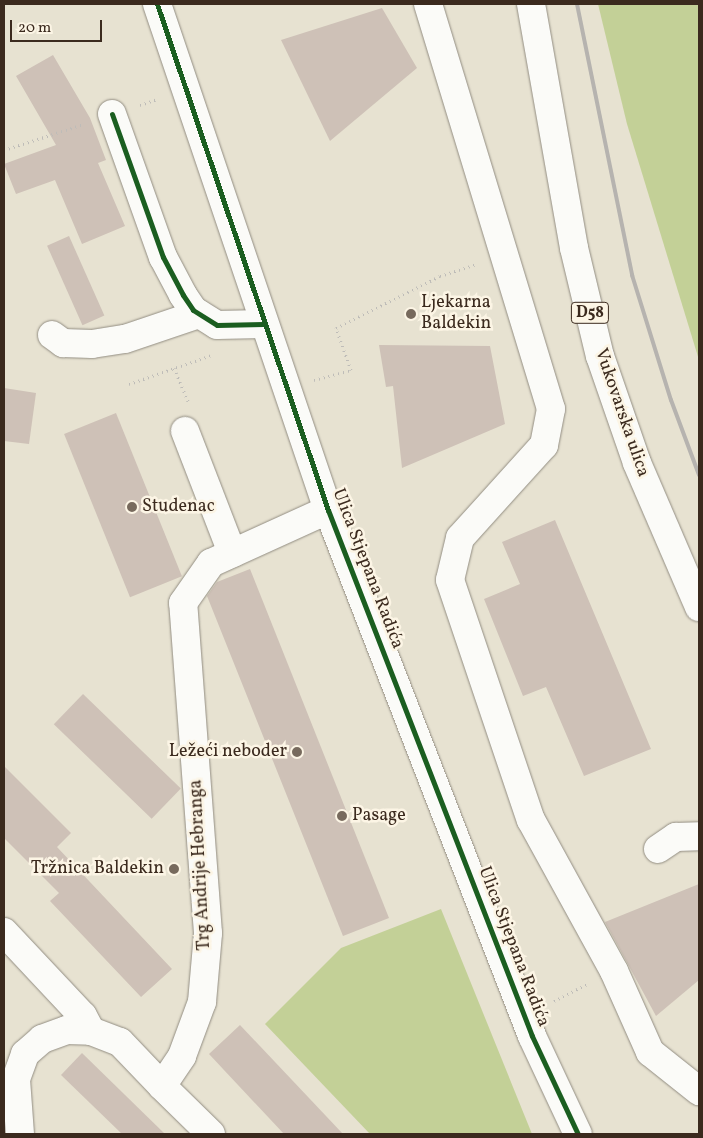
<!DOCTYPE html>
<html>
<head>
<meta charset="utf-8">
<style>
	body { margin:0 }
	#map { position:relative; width:703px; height:1138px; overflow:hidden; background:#e7e2d1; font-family:Vollkorn,serif }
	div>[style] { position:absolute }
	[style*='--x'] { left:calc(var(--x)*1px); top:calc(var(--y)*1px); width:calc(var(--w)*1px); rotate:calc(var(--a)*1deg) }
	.green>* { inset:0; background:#c3d097 }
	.building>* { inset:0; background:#cec1b7; transform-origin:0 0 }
	.path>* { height:3px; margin-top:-1.5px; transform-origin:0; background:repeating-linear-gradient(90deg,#bebcb8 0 1px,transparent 0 5px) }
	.roads { filter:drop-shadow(0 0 1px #928d82) drop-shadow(0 0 1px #928d82) }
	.minor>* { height:28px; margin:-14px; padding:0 14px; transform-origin:14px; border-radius:14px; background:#fbfbf8 }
	.major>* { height:28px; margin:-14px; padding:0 14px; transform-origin:14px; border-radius:14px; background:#fbfbf8 }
	.rail>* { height:4px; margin:-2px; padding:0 2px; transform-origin:2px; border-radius:2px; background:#b6b3af }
	.cycleway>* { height:5px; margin:-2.5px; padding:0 2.5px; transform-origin:2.5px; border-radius:2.5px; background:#1b5e20 }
	.dots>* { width:14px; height:14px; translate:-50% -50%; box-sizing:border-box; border:2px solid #fcf5e5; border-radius:50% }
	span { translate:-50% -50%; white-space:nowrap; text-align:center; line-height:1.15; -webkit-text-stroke:5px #fcf5e5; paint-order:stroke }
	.shield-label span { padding:1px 4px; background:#fcf5e5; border:1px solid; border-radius:4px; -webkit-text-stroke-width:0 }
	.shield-label { font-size:16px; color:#3b2a1e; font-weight:700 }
	.poi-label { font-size:18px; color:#3b2a1e }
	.left { translate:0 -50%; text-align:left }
	.right { translate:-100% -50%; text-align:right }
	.street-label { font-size:18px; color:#3b2a1e }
	.frame { position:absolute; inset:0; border:5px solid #3b2a1e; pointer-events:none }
	.scale { position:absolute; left:10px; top:20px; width:92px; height:22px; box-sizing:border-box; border:2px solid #3b2a1e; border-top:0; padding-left:6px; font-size:15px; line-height:18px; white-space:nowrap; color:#3b2a1e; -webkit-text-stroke:4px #fcf5e5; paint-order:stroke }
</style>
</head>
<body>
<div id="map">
	<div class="green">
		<div style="clip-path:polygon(598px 4px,699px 4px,699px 360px,627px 124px)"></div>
		<div style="clip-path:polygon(441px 909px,532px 1134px,370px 1134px,265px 1024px,341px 948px)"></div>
	</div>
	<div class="building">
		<div style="clip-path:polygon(382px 8px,417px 68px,330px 141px,281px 40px)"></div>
		<div style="clip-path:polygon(53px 55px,90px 118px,106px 160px,98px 163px,125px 226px,82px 244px,55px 180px,16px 194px,4px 164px,56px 145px,16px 76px)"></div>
		<div style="left:69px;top:236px;width:87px;height:24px;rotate:66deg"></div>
		<div style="clip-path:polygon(379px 345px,490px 346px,505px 424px,402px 468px,393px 386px,386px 387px)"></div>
		<div style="clip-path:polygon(4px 388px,36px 393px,29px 444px,4px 441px)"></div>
		<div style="left:116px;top:413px;width:176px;height:56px;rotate:68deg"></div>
		<div style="clip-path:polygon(555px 520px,651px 749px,584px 776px,546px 687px,523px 696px,484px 599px,520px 584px,502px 542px)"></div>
		<div style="clip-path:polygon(250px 569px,389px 918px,343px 936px,207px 596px,217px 582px)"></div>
		<div style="left:83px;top:694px;width:136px;height:42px;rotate:44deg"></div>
		<div style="clip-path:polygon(4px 766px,71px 833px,57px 847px,172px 969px,141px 997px,50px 901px,59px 893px,4px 838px)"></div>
		<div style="clip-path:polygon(699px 884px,699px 980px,656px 1016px,605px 922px)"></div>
		<div style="clip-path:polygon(240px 1025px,343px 1134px,284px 1134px,209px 1054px)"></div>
		<div style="clip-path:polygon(82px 1053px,165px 1134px,122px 1134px,61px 1075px)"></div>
	</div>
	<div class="path">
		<div style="--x:140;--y:105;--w:18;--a:-19"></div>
		<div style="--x:4;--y:150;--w:84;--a:-18"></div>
		<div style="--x:174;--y:368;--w:36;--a:67"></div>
		<div style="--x:314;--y:380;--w:38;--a:-15"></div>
		<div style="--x:351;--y:370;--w:45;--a:-109.7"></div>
		<div style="--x:336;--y:328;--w:116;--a:-26.6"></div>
		<div style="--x:440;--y:276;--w:39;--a:-18"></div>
		<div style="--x:129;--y:384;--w:88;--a:-19.3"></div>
		<div style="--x:554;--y:1001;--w:37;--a:-27"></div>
	</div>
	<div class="roads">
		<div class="minor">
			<div style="--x:428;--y:4;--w:423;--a:73.1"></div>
			<div style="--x:551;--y:409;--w:37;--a:101"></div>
			<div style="--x:544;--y:445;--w:125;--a:132.1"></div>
			<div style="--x:460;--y:538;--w:43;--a:103.4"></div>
			<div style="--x:450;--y:580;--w:253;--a:71.4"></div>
			<div style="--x:531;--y:820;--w:172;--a:61.2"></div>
			<div style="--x:614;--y:971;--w:89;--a:66"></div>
			<div style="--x:650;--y:1052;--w:63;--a:38.5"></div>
			<div style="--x:112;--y:114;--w:152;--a:70.4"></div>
			<div style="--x:163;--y:257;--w:43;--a:62.2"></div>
			<div style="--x:183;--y:295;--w:18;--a:56"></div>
			<div style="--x:193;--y:310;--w:28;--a:32"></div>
			<div style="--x:217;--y:325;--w:46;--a:-1.2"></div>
			<div style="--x:52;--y:335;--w:14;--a:36"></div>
			<div style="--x:63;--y:343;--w:29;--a:2"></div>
			<div style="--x:92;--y:344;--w:33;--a:-9"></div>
			<div style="--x:125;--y:339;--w:78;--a:-18.7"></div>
			<div style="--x:185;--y:431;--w:131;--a:68.9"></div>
			<div style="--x:658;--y:849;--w:22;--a:-34"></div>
			<div style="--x:676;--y:837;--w:23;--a:-2"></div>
			<div style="--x:4;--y:932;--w:115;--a:46.8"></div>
			<div style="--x:83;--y:1016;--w:17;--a:62"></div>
			<div style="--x:20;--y:1134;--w:55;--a:-94.2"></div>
			<div style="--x:16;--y:1079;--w:27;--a:-70"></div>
			<div style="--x:25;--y:1054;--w:23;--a:-41"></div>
			<div style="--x:42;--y:1039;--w:27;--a:-20"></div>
			<div style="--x:67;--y:1030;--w:24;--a:2"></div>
			<div style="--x:91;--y:1031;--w:31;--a:21"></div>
			<div style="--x:120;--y:1042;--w:61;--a:46.3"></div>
			<div style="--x:211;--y:1134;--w:69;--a:-135.6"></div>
			<div style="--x:162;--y:1086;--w:36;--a:-56"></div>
			<div style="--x:182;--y:1056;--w:58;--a:-69.7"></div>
			<div style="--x:202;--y:1002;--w:69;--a:-85"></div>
			<div style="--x:208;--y:933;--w:331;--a:-94.3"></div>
			<div style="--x:183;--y:603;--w:49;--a:-55"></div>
			<div style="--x:211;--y:563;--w:128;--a:-24.4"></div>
		</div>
		<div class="major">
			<div style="--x:157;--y:4;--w:534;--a:71.33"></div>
			<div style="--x:328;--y:510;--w:564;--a:68.8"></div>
			<div style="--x:532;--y:1036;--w:108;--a:64.9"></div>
			<div style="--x:531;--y:4;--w:248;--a:80"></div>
			<div style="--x:574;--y:248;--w:111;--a:76.5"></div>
			<div style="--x:600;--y:356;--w:113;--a:70.9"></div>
			<div style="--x:637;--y:463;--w:157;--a:66.7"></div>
		</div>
	</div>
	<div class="rail">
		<div style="--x:577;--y:4;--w:277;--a:78.5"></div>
		<div style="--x:632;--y:275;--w:131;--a:72.7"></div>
		<div style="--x:671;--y:400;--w:80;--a:69.5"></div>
	</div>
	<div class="cycleway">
		<div style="--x:157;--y:4;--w:534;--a:71.33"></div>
		<div style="--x:328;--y:510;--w:564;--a:68.8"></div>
		<div style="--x:532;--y:1036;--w:108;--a:64.9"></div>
		<div style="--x:112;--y:114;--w:152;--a:70.4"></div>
		<div style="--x:163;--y:257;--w:43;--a:62.2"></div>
		<div style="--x:183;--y:295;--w:18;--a:56"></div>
		<div style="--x:193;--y:310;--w:28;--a:32"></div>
		<div style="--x:217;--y:325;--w:46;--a:-1.2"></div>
	</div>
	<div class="dots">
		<div style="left:411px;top:314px;background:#776a5d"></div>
		<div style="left:132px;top:507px;background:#776a5d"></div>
		<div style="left:297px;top:752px;background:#776a5d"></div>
		<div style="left:342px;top:816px;background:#776a5d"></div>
		<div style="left:174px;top:869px;background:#776a5d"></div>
	</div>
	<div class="shield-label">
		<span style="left:590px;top:313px">D58</span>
	</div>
	<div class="poi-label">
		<span class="left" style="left:421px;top:314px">Ljekarna<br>Baldekin</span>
		<span class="left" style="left:142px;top:507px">Studenac</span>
		<span class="right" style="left:287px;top:752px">Ležeći neboder</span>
		<span class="left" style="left:352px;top:816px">Pasage</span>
		<span class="right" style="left:164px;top:869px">Tržnica Baldekin</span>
	</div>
	<div class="street-label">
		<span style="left:621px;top:413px;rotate:71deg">Vukovarska ulica</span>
		<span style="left:367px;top:569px;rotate:69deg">Ulica Stjepana Radića</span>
		<span style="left:201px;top:865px;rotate:-93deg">Trg Andrije Hebranga</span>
		<span style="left:513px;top:947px;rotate:69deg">Ulica Stjepana Radića</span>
	</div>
	<div class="frame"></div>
	<div class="scale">20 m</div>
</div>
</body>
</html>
